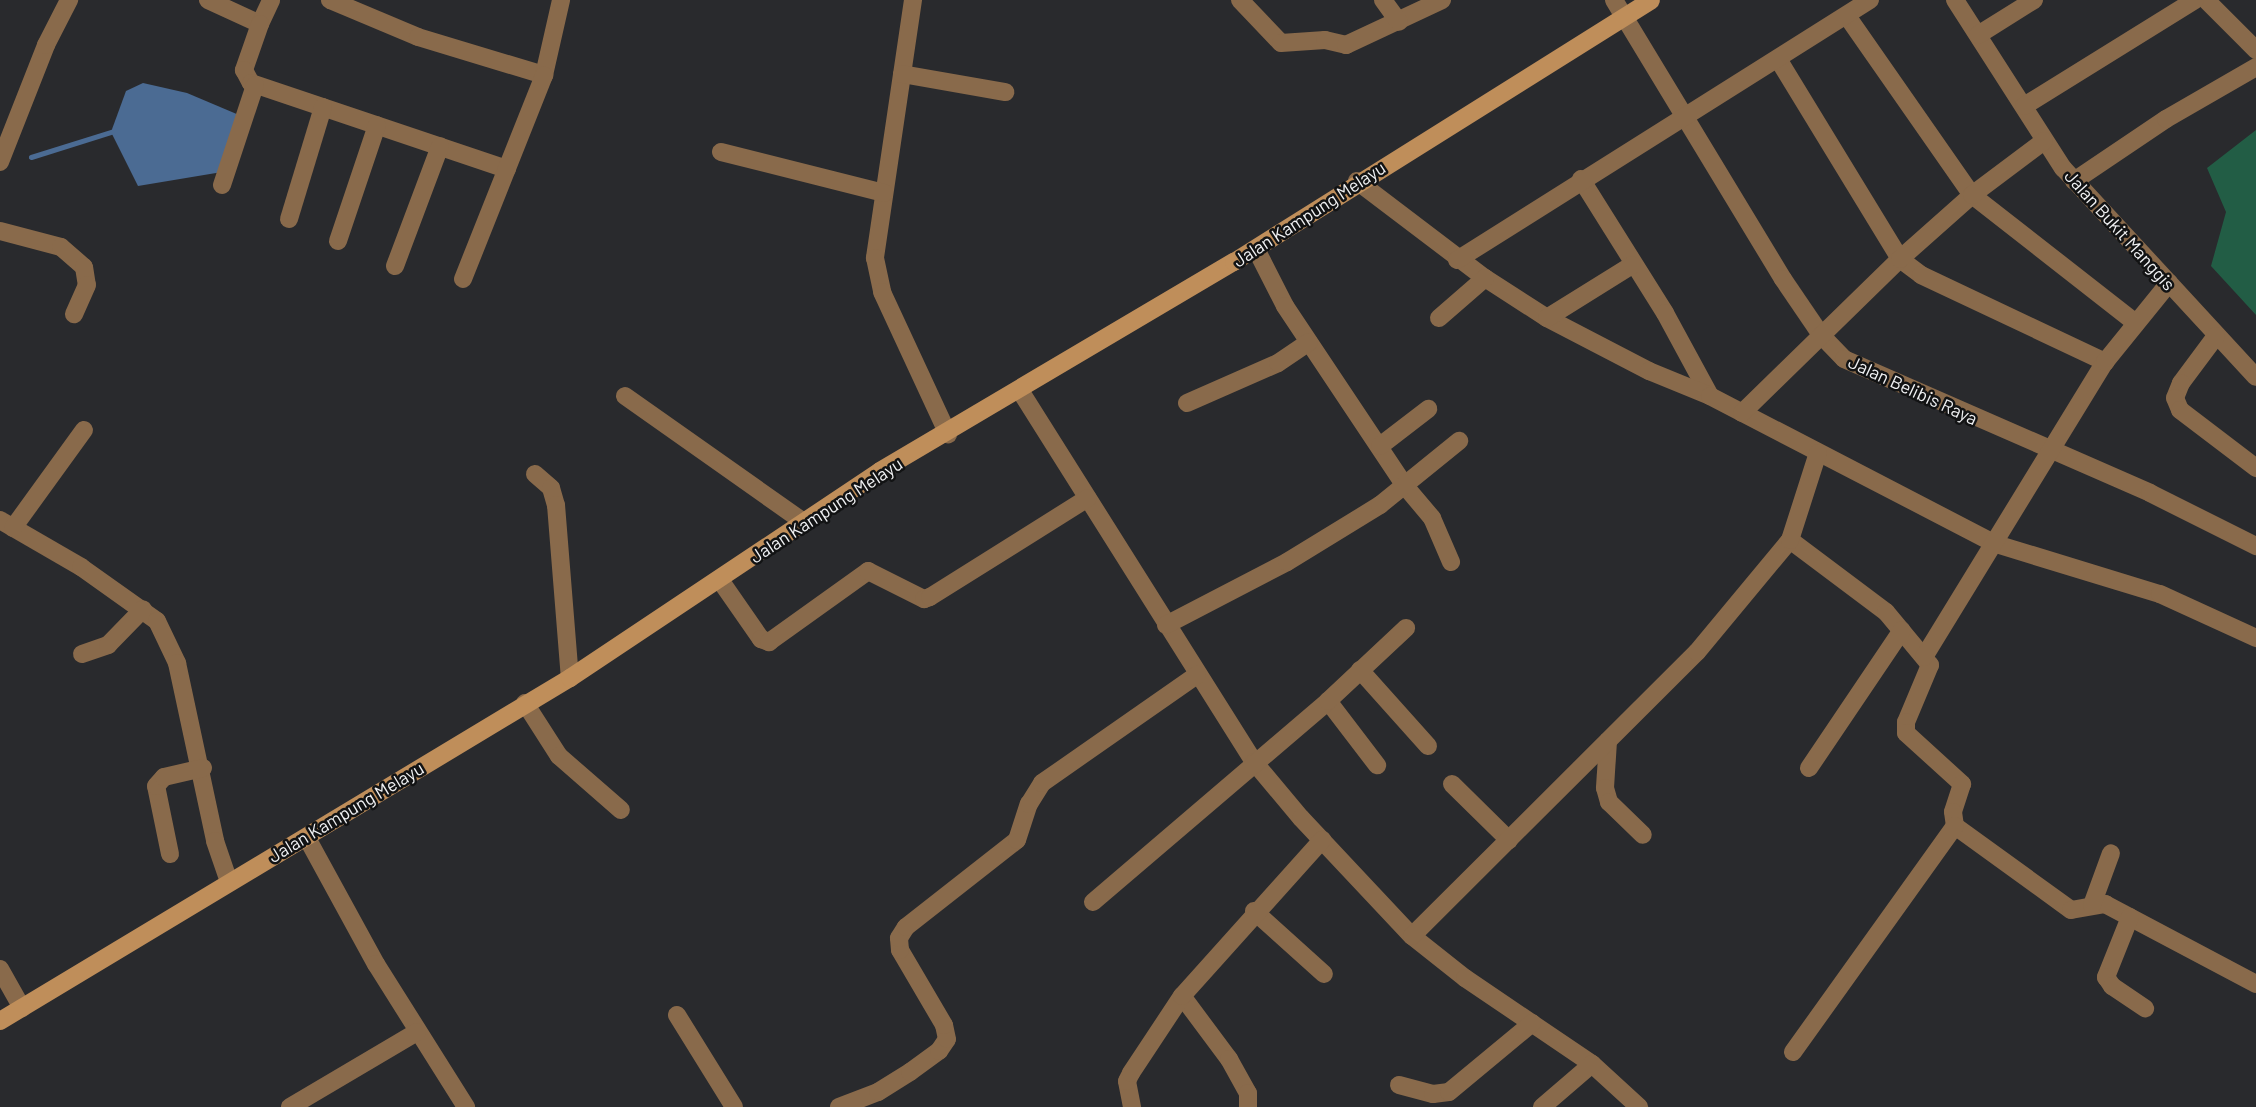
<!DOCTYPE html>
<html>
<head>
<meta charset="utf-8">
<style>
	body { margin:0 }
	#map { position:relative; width:2256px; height:1107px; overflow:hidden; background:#292a2d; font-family:Barlow,sans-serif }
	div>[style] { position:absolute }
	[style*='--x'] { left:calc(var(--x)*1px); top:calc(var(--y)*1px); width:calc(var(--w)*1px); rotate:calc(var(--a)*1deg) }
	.forest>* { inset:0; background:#225d45 }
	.water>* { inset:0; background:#4b6b93 }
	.stream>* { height:5px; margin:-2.5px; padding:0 2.5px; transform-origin:2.5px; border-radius:2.5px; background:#4b6b93 }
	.street>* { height:18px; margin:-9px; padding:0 9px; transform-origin:9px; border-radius:9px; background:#896a4b }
	.secondary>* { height:18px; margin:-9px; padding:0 9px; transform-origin:9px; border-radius:9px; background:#bf8e5a }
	span { translate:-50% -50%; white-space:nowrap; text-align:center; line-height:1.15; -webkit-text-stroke:5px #121314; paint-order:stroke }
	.street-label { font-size:18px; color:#f1f2f4 }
</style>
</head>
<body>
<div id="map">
	<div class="forest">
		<div style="clip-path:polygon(2256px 130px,2256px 315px,2211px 266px,2226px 212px,2207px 168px)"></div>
	</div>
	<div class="water">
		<div style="clip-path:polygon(143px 83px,187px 93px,239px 115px,222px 172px,138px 186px,111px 132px,126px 91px)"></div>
	</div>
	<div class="stream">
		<div style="--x:31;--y:157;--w:84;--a:-17.4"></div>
	</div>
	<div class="street">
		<div style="--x:208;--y:0;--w:57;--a:24.8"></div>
		<div style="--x:260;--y:24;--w:26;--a:-65"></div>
		<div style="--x:330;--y:0;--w:95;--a:22.8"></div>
		<div style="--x:418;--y:37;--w:132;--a:16.8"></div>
		<div style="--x:544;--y:75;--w:77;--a:-77.2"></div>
		<div style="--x:913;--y:0;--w:261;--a:98.4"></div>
		<div style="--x:875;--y:258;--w:35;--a:78"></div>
		<div style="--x:882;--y:292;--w:157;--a:65.1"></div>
		<div style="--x:1240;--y:0;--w:59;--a:46.4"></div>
		<div style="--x:1281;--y:43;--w:44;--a:-3.9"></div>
		<div style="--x:1325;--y:40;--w:22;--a:13"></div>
		<div style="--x:1346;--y:45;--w:106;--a:-25.1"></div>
		<div style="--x:1383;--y:0;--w:27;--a:54"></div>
		<div style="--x:1614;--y:0;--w:326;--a:58.8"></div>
		<div style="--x:1783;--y:279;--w:68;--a:55.8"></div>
		<div style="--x:1821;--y:335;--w:33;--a:46"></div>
		<div style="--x:1844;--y:359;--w:334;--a:23.6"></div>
		<div style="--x:2150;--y:493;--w:119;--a:26.6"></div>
		<div style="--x:1955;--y:0;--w:200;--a:57.3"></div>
		<div style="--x:2063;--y:168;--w:284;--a:47.3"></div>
		<div style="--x:2206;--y:0;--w:71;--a:45"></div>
		<div style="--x:1847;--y:16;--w:218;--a:55.1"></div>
		<div style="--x:1972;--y:195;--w:208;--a:38"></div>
		<div style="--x:260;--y:24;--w:49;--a:109.2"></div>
		<div style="--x:244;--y:70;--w:15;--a:62"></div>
		<div style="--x:251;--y:83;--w:270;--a:18.6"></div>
		<div style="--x:1978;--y:35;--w:66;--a:-32"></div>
		<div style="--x:1778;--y:59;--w:234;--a:58.6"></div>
		<div style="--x:1900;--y:259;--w:26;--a:37"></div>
		<div style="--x:1921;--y:275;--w:204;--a:25.3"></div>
		<div style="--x:902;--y:74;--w:105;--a:9.9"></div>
		<div style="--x:2024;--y:106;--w:201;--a:-31.8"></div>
		<div style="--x:721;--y:152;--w:168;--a:14.1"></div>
		<div style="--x:0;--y:162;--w:126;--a:-68.5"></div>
		<div style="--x:46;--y:45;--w:51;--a:-62.9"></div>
		<div style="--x:1581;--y:179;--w:158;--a:57.9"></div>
		<div style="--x:1665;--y:313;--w:94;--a:61.5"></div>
		<div style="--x:1357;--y:181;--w:161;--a:37.2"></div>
		<div style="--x:1485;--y:278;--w:74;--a:32.8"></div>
		<div style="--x:1547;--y:318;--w:115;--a:27.5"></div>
		<div style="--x:1649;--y:371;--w:66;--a:22.3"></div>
		<div style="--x:1710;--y:396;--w:322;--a:27.4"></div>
		<div style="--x:1996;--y:544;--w:171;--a:17"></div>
		<div style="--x:2160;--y:594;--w:106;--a:24.6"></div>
		<div style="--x:2074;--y:181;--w:111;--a:-34"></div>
		<div style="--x:2166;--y:119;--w:104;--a:-30"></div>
		<div style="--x:222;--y:185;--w:105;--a:-71.7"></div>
		<div style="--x:289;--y:219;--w:117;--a:-73.1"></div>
		<div style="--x:0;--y:231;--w:63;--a:14.7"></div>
		<div style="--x:61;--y:247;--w:30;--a:41"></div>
		<div style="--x:84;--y:267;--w:18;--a:81"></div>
		<div style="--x:87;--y:285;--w:32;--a:114"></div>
		<div style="--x:338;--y:241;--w:122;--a:-71.4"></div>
		<div style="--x:1256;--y:249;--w:64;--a:63"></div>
		<div style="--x:1285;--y:306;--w:216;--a:56.3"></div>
		<div style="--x:1405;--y:486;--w:42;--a:49.8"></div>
		<div style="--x:1432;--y:518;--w:48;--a:66.6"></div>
		<div style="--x:1457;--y:260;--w:488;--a:-32.2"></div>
		<div style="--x:395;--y:266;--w:128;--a:-69.4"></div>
		<div style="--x:463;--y:279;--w:219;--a:-68.3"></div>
		<div style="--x:1439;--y:318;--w:61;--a:-41"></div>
		<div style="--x:1547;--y:318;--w:100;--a:-31.9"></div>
		<div style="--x:2216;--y:336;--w:59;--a:126.7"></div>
		<div style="--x:2181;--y:383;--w:16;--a:112"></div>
		<div style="--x:2175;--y:398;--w:13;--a:67"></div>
		<div style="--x:2180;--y:410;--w:96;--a:37.3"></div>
		<div style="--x:1021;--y:392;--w:437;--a:57.8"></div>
		<div style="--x:1254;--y:762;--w:73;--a:50"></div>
		<div style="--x:1301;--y:818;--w:162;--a:46.8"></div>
		<div style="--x:1412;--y:936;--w:68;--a:38.4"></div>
		<div style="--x:1465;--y:978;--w:153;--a:34.1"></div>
		<div style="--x:1592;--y:1064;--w:64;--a:42.5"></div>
		<div style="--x:625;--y:396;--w:220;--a:35.2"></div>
		<div style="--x:1187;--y:403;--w:99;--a:-23.7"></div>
		<div style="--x:1278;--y:363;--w:37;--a:-34"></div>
		<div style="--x:1742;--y:413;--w:221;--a:-44.3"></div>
		<div style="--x:1900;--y:259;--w:96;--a:-41.6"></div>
		<div style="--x:1972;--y:195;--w:90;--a:-36.9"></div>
		<div style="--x:1380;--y:446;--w:61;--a:-37.6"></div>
		<div style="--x:535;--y:474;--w:21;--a:41"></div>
		<div style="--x:551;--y:488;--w:18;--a:74"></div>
		<div style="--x:556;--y:505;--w:174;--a:85.4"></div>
		<div style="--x:0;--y:520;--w:94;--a:30.1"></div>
		<div style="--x:81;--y:567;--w:93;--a:35.4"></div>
		<div style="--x:157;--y:621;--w:47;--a:64.5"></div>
		<div style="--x:177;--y:663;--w:182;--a:77.9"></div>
		<div style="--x:215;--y:841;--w:43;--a:71.1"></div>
		<div style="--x:13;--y:528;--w:121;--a:-54.1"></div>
		<div style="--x:1790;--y:540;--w:120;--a:36.9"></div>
		<div style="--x:1886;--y:612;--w:69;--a:50.3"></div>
		<div style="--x:1930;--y:665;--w:62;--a:112.8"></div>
		<div style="--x:1906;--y:722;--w:11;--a:90"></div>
		<div style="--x:1906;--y:733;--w:76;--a:42.3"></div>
		<div style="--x:1962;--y:784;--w:29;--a:108"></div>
		<div style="--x:1953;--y:812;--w:14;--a:82"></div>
		<div style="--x:1955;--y:826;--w:143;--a:35.9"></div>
		<div style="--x:2071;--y:910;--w:35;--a:-10"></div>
		<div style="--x:2105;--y:904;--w:171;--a:27.9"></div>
		<div style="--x:720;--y:580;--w:72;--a:55.2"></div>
		<div style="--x:761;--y:639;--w:9;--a:21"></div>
		<div style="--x:769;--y:642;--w:122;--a:-35.6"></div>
		<div style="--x:868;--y:571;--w:63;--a:26.6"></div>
		<div style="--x:924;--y:599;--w:6;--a:-18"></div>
		<div style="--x:930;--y:597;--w:186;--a:-32.1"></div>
		<div style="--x:1166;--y:625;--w:136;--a:-27.5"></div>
		<div style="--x:1287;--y:562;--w:109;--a:-31.5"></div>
		<div style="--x:1380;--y:505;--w:102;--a:-39"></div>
		<div style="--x:82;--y:654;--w:28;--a:-19"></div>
		<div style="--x:108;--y:645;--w:50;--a:-45.8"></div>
		<div style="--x:1924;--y:657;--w:346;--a:-58.5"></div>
		<div style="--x:2105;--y:362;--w:102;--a:-51"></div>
		<div style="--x:1360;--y:670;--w:102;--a:48.2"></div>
		<div style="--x:1328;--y:701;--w:81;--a:52.6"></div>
		<div style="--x:525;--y:703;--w:63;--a:57.3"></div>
		<div style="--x:559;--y:756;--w:82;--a:41.1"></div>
		<div style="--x:1608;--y:741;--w:47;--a:93.7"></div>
		<div style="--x:1605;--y:788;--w:15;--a:74"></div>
		<div style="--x:1609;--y:802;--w:47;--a:44.1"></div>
		<div style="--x:1809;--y:768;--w:166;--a:-56"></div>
		<div style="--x:1452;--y:784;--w:80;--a:44.5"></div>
		<div style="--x:307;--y:838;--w:144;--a:61.3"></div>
		<div style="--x:376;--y:964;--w:169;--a:57.8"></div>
		<div style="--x:170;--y:854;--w:69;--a:-101.6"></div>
		<div style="--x:156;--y:786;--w:12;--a:-48"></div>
		<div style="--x:164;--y:777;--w:40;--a:-13"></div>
		<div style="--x:1093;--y:902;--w:309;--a:-40.5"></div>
		<div style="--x:1328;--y:701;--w:107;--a:-43.1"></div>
		<div style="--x:2092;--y:905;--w:55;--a:-69.9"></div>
		<div style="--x:1254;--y:911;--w:94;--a:42"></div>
		<div style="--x:2130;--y:917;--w:65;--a:111.8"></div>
		<div style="--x:2106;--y:977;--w:11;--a:56"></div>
		<div style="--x:2112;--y:986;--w:40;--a:34"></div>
		<div style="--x:1412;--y:936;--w:402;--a:-44.9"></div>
		<div style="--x:1697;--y:652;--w:146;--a:-50.3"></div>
		<div style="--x:1790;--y:540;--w:91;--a:-72.2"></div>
		<div style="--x:0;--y:969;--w:45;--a:60.6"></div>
		<div style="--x:1182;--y:996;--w:79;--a:53.3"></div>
		<div style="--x:1229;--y:1059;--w:39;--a:61"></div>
		<div style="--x:1248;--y:1093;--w:14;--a:90"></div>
		<div style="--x:677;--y:1015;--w:108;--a:58.2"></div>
		<div style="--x:1793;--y:1052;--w:278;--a:-54.4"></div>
		<div style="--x:1399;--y:1085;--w:35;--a:15"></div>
		<div style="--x:1433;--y:1094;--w:16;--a:-7"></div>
		<div style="--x:1449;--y:1092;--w:108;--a:-39.7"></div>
		<div style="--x:290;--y:1107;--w:147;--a:-30.6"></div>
		<div style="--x:839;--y:1107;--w:42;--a:-21"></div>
		<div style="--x:878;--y:1092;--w:38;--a:-32"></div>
		<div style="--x:910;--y:1072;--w:36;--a:-36"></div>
		<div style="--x:939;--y:1051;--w:14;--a:-56"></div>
		<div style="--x:947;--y:1039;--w:14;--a:-102"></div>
		<div style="--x:944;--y:1025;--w:87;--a:-120.4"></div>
		<div style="--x:900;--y:950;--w:12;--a:-95"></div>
		<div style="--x:899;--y:938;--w:13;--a:-58"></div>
		<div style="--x:906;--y:927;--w:141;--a:-38.1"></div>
		<div style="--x:1017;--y:840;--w:38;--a:-72"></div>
		<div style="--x:1029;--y:804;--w:25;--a:-58"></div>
		<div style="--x:1042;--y:783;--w:189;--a:-34.9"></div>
		<div style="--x:1132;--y:1107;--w:26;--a:-101"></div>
		<div style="--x:1127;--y:1081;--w:9;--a:-63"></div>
		<div style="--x:1131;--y:1073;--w:92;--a:-56.5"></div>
		<div style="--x:1182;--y:996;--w:210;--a:-48.1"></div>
		<div style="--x:1542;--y:1107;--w:66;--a:-40.7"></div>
	</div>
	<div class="secondary">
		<div style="--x:0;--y:1021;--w:665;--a:-31.04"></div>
		<div style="--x:570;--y:678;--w:373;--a:-33.7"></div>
		<div style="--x:880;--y:471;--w:411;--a:-30.6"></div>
		<div style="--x:1234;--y:262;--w:492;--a:-32.1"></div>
	</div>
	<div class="street-label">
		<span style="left:1309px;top:214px;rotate:-33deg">Jalan Kampung Melayu</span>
		<span style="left:2120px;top:230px;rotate:48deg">Jalan Bukit Manggis</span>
		<span style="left:1913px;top:390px;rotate:25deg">Jalan Belibis Raya</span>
		<span style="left:826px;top:510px;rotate:-33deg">Jalan Kampung Melayu</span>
		<span style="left:346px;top:812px;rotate:-31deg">Jalan Kampung Melayu</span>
	</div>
</div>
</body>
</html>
